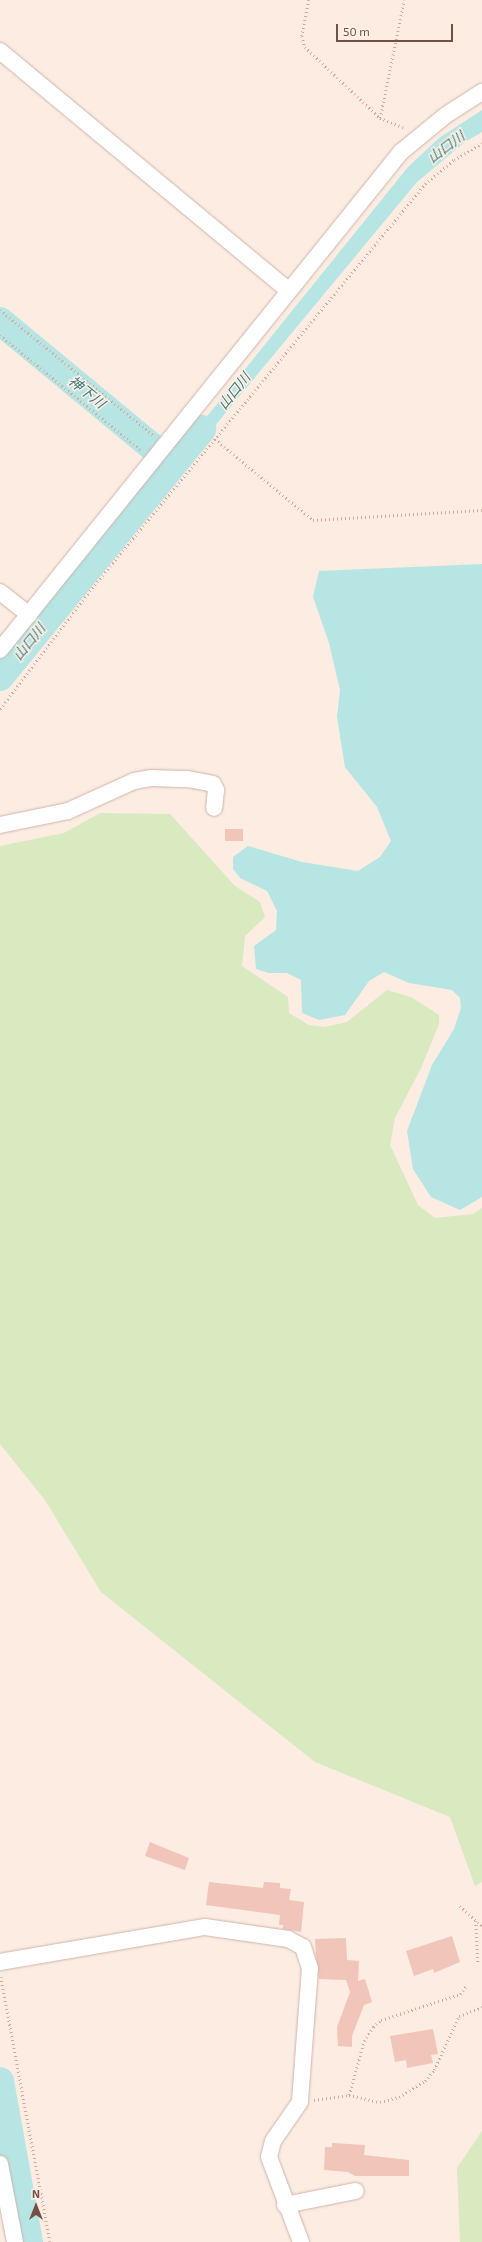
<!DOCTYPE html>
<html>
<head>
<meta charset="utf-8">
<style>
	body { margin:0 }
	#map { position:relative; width:482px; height:2242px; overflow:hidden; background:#fcece1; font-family:"Exo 2","Noto Sans JP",sans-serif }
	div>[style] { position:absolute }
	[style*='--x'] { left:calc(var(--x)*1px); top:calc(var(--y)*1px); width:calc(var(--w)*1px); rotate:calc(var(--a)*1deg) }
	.green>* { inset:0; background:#d9e9c0 }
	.water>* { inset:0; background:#b6e5e3 }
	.river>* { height:28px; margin:-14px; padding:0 14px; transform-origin:14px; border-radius:14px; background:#b6e5e3 }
	.building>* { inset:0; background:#f1c5b9; transform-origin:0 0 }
	.path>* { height:2.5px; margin-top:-1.25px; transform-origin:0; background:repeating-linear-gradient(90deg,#d6a89d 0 1px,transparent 0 4px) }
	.roads { filter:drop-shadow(0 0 1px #cfb4ab) drop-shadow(0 0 1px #cfb4ab) }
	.minor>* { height:16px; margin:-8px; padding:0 8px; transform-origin:8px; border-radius:8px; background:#fff }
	span { translate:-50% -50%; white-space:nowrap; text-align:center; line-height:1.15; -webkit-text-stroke:3px #fff1e7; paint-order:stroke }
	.water-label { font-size:14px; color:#3c7877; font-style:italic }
	.north { position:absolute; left:16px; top:2186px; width:40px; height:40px; -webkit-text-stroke:3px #fff1e7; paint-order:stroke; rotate:0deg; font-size:11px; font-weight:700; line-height:16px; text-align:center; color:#734f48 }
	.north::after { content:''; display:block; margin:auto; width:14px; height:18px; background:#734f48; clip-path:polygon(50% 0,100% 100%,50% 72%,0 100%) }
	.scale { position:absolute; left:336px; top:24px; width:117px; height:18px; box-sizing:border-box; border:2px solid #734f48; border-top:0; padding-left:5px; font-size:12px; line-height:14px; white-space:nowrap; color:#734f48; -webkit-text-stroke:3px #fff1e7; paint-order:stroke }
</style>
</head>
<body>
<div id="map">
	<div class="green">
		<div style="clip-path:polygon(100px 813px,170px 814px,235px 886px,260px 902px,265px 917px,245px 936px,242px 966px,288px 997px,289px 1013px,309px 1025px,325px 1027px,347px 1022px,387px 990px,411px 997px,439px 1015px,439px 1024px,421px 1068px,395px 1118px,390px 1145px,418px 1205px,435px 1218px,473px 1214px,482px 1208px,482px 1882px,475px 1886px,450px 1817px,315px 1762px,101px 1592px,45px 1500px,0 1444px,0 846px,64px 833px)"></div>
		<div style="clip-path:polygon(482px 2131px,482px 2242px,460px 2242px,457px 2168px)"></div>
	</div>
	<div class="water">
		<div style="clip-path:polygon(482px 110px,482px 132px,465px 142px,417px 182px,184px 463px,175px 456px,408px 167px,439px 138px)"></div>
		<div style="clip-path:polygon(482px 564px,482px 1197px,460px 1210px,431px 1197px,413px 1169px,407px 1131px,432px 1065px,454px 1029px,461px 1008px,460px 998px,452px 990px,409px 983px,384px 972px,369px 981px,345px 1015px,319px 1020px,302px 1013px,301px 980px,287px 973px,269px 973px,256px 969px,254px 946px,276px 930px,277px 911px,267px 891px,240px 878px,233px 869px,233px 857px,248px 846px,302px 862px,358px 871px,380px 857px,391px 841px,377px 807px,345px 767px,337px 717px,340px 690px,329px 643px,313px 597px,319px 571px)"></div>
	</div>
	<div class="river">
		<div style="--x:0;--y:321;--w:224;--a:39.6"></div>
		<div style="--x:0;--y:677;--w:320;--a:-50.8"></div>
		<div style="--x:0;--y:2081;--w:164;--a:79.8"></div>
	</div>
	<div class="building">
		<div style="left:225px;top:829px;width:18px;height:12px"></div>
		<div style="clip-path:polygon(150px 1842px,189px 1858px,185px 1870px,145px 1856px)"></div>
		<div style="clip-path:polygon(209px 1882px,263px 1888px,264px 1882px,280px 1883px,280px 1888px,291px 1889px,289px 1900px,304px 1902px,301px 1932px,283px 1929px,283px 1925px,279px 1925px,280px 1915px,206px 1905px)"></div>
		<div style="clip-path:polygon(452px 1936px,460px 1962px,434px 1973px,433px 1969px,414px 1976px,406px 1951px)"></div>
		<div style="clip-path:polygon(346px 1938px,347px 1960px,359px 1961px,358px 1981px,365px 1979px,372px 2002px,364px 2005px,352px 2036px,352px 2047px,338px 2046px,337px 2027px,350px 1992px,346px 1980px,319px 1979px,316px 1956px,315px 1939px)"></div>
		<div style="clip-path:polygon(433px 2029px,438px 2054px,431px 2055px,433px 2063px,407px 2068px,406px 2060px,395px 2062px,390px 2036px)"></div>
		<div style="clip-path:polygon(332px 2143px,365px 2145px,364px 2155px,409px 2160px,409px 2176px,355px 2176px,348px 2172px,324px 2170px,325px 2147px,332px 2147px)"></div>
	</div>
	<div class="path">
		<div style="--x:309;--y:0;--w:37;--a:101"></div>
		<div style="--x:302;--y:36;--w:11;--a:75"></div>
		<div style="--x:305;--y:47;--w:103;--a:43.4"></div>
		<div style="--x:380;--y:118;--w:27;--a:22"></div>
		<div style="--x:380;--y:118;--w:120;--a:-78.5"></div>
		<div style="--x:0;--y:310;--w:198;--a:39.2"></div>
		<div style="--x:0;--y:335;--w:183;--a:39.2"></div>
		<div style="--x:215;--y:439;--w:127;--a:39.6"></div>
		<div style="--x:313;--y:520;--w:169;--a:-3.4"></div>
		<div style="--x:0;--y:709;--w:152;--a:-52.8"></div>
		<div style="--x:92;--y:588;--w:524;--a:-50.5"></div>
		<div style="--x:425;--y:184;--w:38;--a:-40"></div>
		<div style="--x:454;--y:160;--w:33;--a:-31"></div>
		<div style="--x:460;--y:1906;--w:30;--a:42"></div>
		<div style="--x:476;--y:1921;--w:42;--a:87.3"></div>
		<div style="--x:1;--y:1977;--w:269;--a:79.5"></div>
		<div style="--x:349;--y:2095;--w:56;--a:-74.5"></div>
		<div style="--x:364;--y:2041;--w:17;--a:-57"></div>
		<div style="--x:373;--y:2027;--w:11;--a:-41"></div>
		<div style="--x:381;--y:2020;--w:83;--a:-18.2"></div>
		<div style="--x:460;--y:1994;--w:11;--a:-52"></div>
		<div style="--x:314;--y:2100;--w:35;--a:-8"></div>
		<div style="--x:349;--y:2095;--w:32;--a:13"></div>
		<div style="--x:380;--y:2102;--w:20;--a:-15"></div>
		<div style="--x:399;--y:2097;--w:31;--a:-32"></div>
		<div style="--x:425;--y:2081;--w:14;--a:-51"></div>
		<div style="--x:434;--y:2070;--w:60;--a:-65.2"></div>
		<div style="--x:459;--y:2016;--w:25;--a:-21"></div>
	</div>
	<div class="roads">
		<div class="minor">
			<div style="--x:0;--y:51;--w:374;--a:39.7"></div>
			<div style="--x:0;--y:592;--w:37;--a:38"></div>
			<div style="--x:0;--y:650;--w:639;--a:-51.16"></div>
			<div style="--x:401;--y:152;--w:58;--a:-39.4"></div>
			<div style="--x:446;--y:115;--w:43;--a:-32.6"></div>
			<div style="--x:0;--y:825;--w:69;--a:-11.6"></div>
			<div style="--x:68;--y:811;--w:72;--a:-24.4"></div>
			<div style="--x:134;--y:781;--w:17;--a:-10"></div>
			<div style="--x:151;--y:778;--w:37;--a:2"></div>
			<div style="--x:188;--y:779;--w:25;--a:11"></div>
			<div style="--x:213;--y:784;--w:7;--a:63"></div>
			<div style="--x:216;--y:790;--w:18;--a:96"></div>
			<div style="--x:0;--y:1962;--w:208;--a:-9.7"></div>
			<div style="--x:205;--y:1927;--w:84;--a:8.2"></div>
			<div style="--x:288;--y:1939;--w:17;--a:28"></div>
			<div style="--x:303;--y:1947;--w:22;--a:72"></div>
			<div style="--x:310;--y:1968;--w:134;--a:94.3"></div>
			<div style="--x:300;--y:2102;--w:47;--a:124.7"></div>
			<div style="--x:273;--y:2141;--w:16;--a:104"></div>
			<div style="--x:269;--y:2157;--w:91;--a:69.4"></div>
			<div style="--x:0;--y:2164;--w:79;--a:79.1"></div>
			<div style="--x:285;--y:2205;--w:72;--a:-11.2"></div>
		</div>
	</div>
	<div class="water-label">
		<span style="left:446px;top:147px;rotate:-37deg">山口川</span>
		<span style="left:234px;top:391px;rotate:-51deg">山口川</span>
		<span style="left:87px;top:392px;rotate:39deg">神下川</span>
		<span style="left:29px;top:642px;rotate:-51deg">山口川</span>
	</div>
	<div class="north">N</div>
	<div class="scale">50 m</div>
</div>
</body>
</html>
